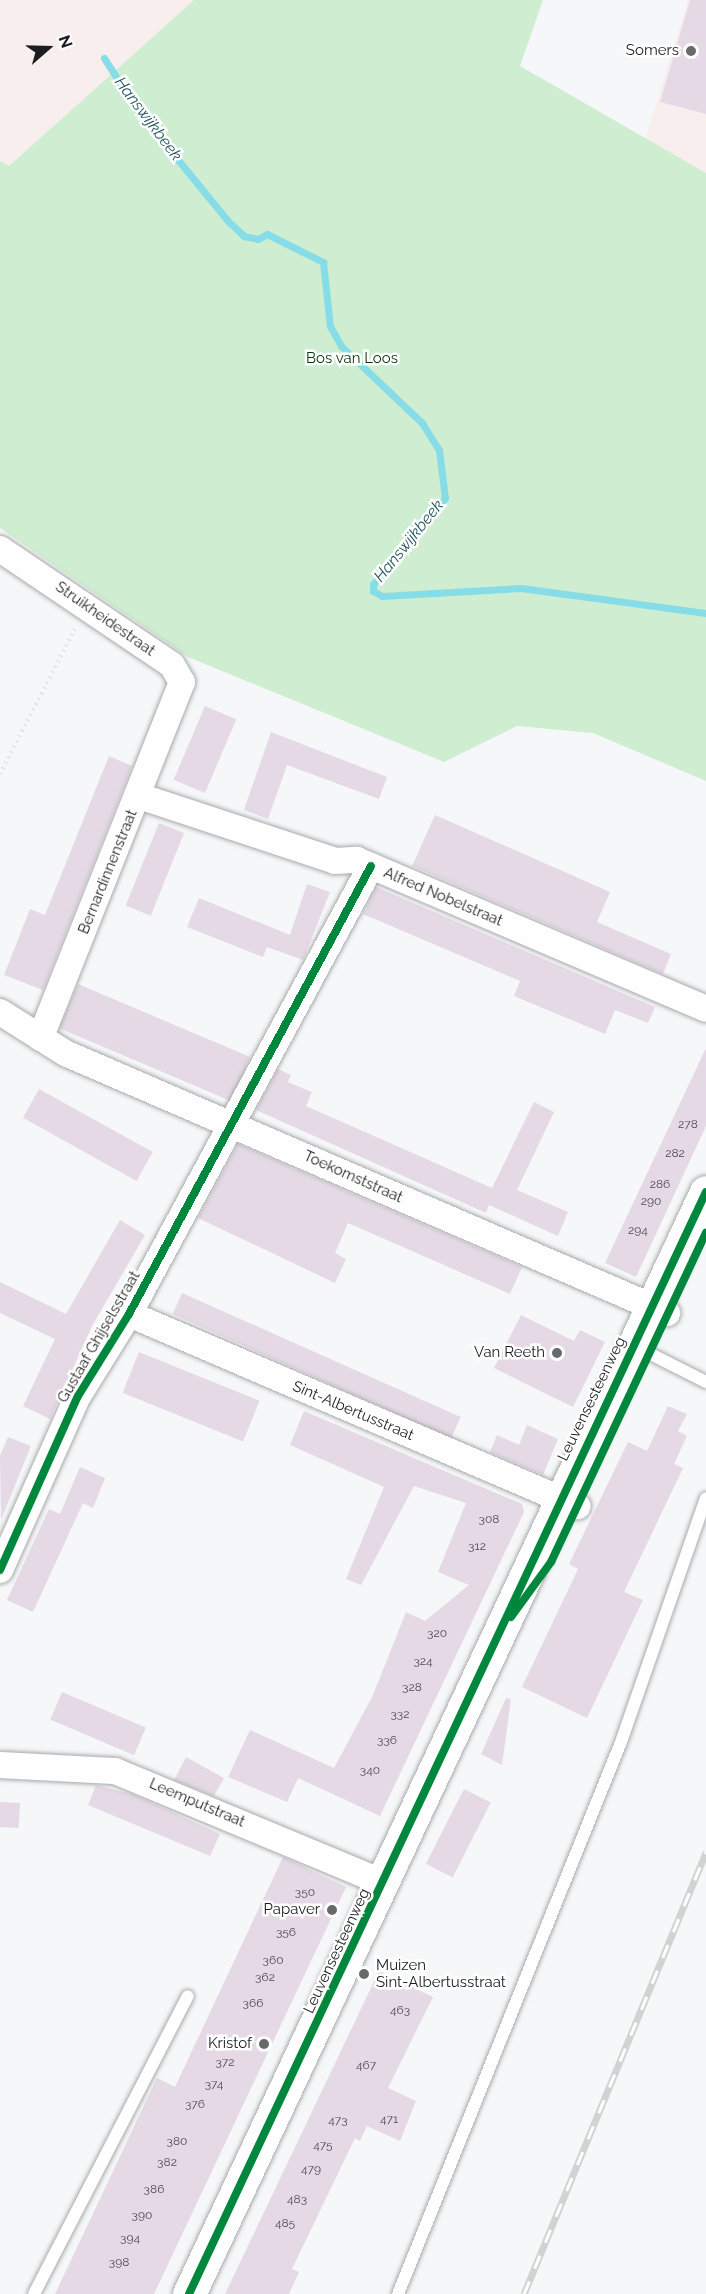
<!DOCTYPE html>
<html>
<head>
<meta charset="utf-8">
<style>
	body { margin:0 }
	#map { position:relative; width:706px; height:2294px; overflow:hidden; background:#f5f7f9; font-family:Raleway,sans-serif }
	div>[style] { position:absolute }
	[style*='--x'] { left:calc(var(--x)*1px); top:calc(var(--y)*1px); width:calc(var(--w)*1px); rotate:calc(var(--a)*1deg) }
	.industrial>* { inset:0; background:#f9eeee }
	.green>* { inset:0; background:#cfedd1 }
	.stream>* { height:7px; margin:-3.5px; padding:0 3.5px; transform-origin:3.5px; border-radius:3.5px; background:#86dce7 }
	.building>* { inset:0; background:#e5d9e6; transform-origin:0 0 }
	.path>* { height:4px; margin-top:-2px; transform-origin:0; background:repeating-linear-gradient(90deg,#e1e1e2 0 1.5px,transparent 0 6px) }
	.roads { filter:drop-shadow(0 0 2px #a9aaab) drop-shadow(0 0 2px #a9aaab) }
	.lane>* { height:12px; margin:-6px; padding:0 6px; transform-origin:6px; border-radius:6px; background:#fefefe }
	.street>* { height:26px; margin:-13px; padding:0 13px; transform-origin:13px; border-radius:13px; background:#fefefe }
	.primary>* { height:33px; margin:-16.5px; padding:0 16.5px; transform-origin:16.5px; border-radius:16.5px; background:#fefefe }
	.rail>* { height:7px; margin-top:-3.5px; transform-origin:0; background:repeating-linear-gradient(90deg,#fff 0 14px,#d1d2d2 0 28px); box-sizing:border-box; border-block:2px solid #d1d2d2 }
	.cycleway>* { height:8px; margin:-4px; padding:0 4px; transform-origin:4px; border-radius:4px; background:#00873e }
	.dots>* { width:16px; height:16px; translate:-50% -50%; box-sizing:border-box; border:3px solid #fff; border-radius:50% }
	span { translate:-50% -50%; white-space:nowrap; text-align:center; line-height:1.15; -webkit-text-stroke:5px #fff; paint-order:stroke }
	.number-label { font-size:12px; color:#4e4c51 }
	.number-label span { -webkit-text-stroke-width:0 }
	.poi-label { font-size:15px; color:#1c1d1f }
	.right { translate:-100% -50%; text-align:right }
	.left { translate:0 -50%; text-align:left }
	.park-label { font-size:15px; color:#07350c }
	.street-label { font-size:15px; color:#1c1d1f }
	.water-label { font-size:16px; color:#275a60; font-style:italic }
	.north { position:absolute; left:18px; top:18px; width:60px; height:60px; -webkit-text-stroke:4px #fff; paint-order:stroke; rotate:70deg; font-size:16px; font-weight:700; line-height:24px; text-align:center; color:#1c1d1f }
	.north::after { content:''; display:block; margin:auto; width:21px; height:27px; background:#1c1d1f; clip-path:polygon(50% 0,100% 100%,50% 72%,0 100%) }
</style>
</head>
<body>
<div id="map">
	<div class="industrial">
		<div style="clip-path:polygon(0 0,194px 0,9px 166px,0 161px)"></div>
		<div style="clip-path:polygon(688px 0,706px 0,706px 239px,637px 167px)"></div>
	</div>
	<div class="green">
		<div style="clip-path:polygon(194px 0,543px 0,520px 66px,706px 173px,706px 781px,593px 733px,517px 726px,444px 762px,188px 657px,0 528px,0 161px,9px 166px)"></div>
	</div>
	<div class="stream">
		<div style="--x:104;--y:58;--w:63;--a:57.3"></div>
		<div style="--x:138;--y:111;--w:144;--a:50.7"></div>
		<div style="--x:229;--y:222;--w:21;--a:43"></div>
		<div style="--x:244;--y:236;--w:14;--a:12"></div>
		<div style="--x:258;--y:239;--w:10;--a:-29"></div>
		<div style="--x:267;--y:234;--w:63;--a:26.6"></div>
		<div style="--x:323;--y:262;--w:64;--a:83.8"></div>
		<div style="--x:330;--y:326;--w:23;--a:61"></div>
		<div style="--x:341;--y:346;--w:112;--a:43.5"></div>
		<div style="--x:422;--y:423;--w:32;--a:58"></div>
		<div style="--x:439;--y:450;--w:48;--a:82.9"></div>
		<div style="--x:445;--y:498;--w:112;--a:129.9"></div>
		<div style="--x:373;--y:584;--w:7;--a:90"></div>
		<div style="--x:373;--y:591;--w:10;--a:29"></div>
		<div style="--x:382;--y:596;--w:139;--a:-3.3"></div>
		<div style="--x:521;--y:588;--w:187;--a:7.7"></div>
	</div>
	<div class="building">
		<div style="clip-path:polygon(690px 0,706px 0,706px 114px,660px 102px)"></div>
		<div style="left:205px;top:706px;width:34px;height:80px;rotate:23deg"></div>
		<div style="clip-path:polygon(271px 732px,387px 777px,379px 799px,287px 765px,268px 819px,244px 810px)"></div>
		<div style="clip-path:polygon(109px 756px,132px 766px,43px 990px,4px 975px,30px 909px,45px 915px)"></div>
		<div style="clip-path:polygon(435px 815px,610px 892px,597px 922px,671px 954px,663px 974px,412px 866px)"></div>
		<div style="left:159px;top:823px;width:27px;height:89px;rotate:22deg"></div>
		<div style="clip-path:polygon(307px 884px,330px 892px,303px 960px,267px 947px,263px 957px,187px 927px,199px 898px,290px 935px)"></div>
		<div style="clip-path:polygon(376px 887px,655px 1007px,648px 1023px,615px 1010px,605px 1034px,514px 996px,520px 981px,363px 914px)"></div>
		<div style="left:78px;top:984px;width:187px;height:48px;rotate:23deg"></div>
		<div style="clip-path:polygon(706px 1048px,706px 1126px,636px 1277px,605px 1263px)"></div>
		<div style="clip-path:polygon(278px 1069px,291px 1075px,288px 1082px,312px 1092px,306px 1106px,492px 1188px,534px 1102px,554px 1112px,517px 1190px,568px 1212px,558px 1236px,489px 1205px,486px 1213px,256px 1110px)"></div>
		<div style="left:39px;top:1089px;width:130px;height:33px;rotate:29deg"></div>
		<div style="clip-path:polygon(238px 1144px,522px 1267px,510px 1294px,348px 1223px,335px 1253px,346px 1259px,335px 1283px,198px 1218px)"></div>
		<div style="clip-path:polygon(120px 1220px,145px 1235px,92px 1326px,50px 1419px,23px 1406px,55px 1339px,0 1313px,0 1282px,66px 1314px)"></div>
		<div style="left:182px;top:1293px;width:305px;height:23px;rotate:24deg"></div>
		<div style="clip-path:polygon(521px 1315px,574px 1341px,580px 1330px,605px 1342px,573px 1407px,494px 1368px)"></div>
		<div style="left:139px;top:1352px;width:130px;height:44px;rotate:22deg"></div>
		<div style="clip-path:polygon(668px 1406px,687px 1414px,678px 1431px,687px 1436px,674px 1464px,683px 1468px,624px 1592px,643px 1600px,587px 1718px,522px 1687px,578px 1569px,569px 1564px,628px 1442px,647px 1451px)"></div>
		<div style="clip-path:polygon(304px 1411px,522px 1504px,524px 1512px,380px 1816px,298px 1778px,287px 1802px,228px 1777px,250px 1730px,334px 1768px,373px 1695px,406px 1612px,425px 1621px,469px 1585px,438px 1572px,466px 1503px,414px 1486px,361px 1585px,346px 1579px,384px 1487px,290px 1445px)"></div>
		<div style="clip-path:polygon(527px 1425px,558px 1439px,543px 1475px,490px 1452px,497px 1435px,519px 1445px)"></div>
		<div style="clip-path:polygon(8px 1437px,31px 1446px,1px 1520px,0 1456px)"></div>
		<div style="clip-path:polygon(80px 1467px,105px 1478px,93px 1508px,83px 1503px,33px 1612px,7px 1600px,49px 1509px,60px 1514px)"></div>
		<div style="left:62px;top:1692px;width:91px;height:30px;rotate:23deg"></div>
		<div style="clip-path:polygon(506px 1698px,511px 1699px,502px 1765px,481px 1754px)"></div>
		<div style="clip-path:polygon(186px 1757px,224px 1778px,214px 1796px,174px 1780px)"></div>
		<div style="clip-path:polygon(96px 1785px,132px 1794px,220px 1834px,210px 1856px,88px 1805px)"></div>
		<div style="left:464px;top:1789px;width:30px;height:84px;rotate:27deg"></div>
		<div style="left:0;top:1802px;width:20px;height:25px;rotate:3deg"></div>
		<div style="clip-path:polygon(283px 1857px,346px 1887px,154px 2294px,55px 2294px,157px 2078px,175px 2087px)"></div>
		<div style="clip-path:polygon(379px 1971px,433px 1997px,388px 2088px,416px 2101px,400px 2141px,367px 2126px,360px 2141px,355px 2138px,292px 2269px,299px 2272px,289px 2294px,225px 2294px)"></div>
	</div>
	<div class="path">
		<div style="--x:0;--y:774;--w:163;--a:-62.7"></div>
	</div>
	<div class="roads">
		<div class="lane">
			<div style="--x:635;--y:1346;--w:80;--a:26.9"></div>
			<div style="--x:34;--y:2294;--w:335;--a:-62.7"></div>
			<div style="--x:398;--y:2294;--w:595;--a:-68"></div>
			<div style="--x:621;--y:1742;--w:258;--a:-70.8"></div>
		</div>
		<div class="street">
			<div style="--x:0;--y:549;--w:207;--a:34"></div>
			<div style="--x:172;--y:665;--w:20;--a:60"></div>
			<div style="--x:182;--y:682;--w:383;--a:111.7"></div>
			<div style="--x:139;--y:796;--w:206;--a:18.3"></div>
			<div style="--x:335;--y:861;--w:22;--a:-3"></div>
			<div style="--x:357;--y:860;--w:379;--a:23.1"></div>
			<div style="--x:0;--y:1012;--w:77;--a:32.2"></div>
			<div style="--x:65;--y:1053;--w:656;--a:23.36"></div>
			<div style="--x:129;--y:1314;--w:488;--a:23.2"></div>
			<div style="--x:0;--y:1570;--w:191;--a:-65.9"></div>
			<div style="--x:78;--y:1396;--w:97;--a:-58.1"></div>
			<div style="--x:129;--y:1314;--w:509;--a:-61.62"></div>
			<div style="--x:0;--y:1765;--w:115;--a:3"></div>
			<div style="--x:115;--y:1771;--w:291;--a:22.6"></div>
		</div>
		<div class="primary">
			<div style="--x:189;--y:2294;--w:1217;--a:-64.87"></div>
		</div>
	</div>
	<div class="rail">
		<div style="--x:524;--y:2294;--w:478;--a:-67.6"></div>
	</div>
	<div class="cycleway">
		<div style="--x:0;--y:1570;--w:191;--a:-65.9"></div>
		<div style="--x:78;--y:1396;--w:97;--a:-58.1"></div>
		<div style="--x:129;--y:1314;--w:509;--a:-61.62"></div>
		<div style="--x:511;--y:1617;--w:68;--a:-54"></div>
		<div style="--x:551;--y:1562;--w:364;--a:-64.8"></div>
		<div style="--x:189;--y:2294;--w:1217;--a:-64.87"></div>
	</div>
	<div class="dots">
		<div style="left:691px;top:51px;background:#68696b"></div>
		<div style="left:557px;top:1353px;background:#68696b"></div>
		<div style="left:332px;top:1910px;background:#68696b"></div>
		<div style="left:364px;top:1974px;background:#68696b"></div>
		<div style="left:264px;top:2044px;background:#68696b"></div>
	</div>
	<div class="number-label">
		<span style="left:688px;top:1125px">278</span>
		<span style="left:675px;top:1154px">282</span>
		<span style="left:660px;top:1185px">286</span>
		<span style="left:651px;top:1202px">290</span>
		<span style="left:638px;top:1231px">294</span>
		<span style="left:489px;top:1520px">308</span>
		<span style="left:477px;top:1547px">312</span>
		<span style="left:437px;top:1634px">320</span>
		<span style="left:423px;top:1662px">324</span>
		<span style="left:412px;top:1688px">328</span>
		<span style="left:400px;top:1715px">332</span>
		<span style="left:387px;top:1741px">336</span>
		<span style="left:370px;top:1771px">340</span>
		<span style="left:305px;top:1893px">350</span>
		<span style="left:286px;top:1933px">356</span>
		<span style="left:273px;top:1961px">360</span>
		<span style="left:265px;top:1978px">362</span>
		<span style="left:253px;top:2004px">366</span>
		<span style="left:400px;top:2011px">463</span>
		<span style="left:225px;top:2063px">372</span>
		<span style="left:366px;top:2066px">467</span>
		<span style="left:214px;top:2085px">374</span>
		<span style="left:195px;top:2105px">376</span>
		<span style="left:389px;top:2120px">471</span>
		<span style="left:338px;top:2121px">473</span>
		<span style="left:177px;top:2142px">380</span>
		<span style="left:323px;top:2146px">475</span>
		<span style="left:167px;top:2163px">382</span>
		<span style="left:311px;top:2170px">479</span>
		<span style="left:154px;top:2190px">386</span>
		<span style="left:297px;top:2200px">483</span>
		<span style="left:142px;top:2216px">390</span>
		<span style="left:285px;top:2224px">485</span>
		<span style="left:130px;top:2239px">394</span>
		<span style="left:119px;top:2263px">398</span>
	</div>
	<div class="poi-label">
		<span class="right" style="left:679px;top:51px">Somers</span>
		<span class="right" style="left:545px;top:1353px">Van Reeth</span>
		<span class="right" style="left:320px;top:1910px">Papaver</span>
		<span class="left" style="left:376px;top:1974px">Muizen<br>Sint-Albertusstraat</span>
		<span class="right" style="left:252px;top:2044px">Kristof</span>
	</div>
	<div class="park-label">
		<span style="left:352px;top:359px">Bos van Loos</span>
	</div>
	<div class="street-label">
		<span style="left:105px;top:619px;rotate:35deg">Struikheidestraat</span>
		<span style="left:108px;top:872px;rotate:-68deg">Bernardinnenstraat</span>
		<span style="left:443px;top:897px;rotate:23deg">Alfred Nobelstraat</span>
		<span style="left:353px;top:1177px;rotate:24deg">Toekomststraat</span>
		<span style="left:99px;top:1337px;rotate:-60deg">Gustaaf Ghijselsstraat</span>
		<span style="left:592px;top:1399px;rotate:-64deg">Leuvensesteenweg</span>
		<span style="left:353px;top:1411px;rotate:23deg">Sint-Albertusstraat</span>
		<span style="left:197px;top:1803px;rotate:23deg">Leemputstraat</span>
		<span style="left:337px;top:1951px;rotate:-65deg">Leuvensesteenweg</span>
	</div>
	<div class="water-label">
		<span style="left:148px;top:119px;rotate:53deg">Hanswijkbeek</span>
		<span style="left:409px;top:541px;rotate:-51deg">Hanswijkbeek</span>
	</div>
	<div class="north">N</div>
</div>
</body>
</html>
